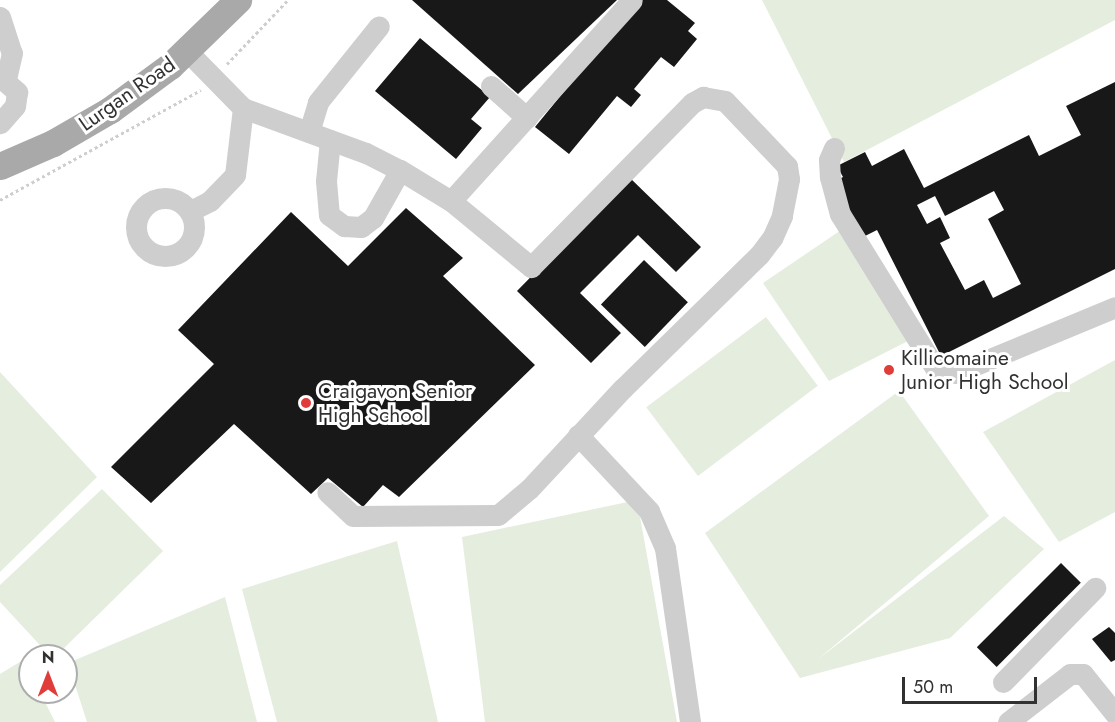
<!DOCTYPE html>
<html>
<head>
<meta charset="utf-8">
<style>
	body { margin:0 }
	#map { position:relative; width:1115px; height:722px; overflow:hidden; background:#fff; font-family:Jost,sans-serif }
	div>[style] { position:absolute }
	[style*='--x'] { left:calc(var(--x)*1px); top:calc(var(--y)*1px); width:calc(var(--w)*1px); rotate:calc(var(--a)*1deg) }
	.green>* { inset:0; background:#e5eddf; transform-origin:0 0 }
	.building>* { inset:0; background:#181818; transform-origin:0 0 }
	.path>* { height:3px; margin-top:-1.5px; transform-origin:0; background:repeating-linear-gradient(90deg,#cecece 0 3px,transparent 0 6px) }
	.minor>* { height:21px; margin:-10.5px; padding:0 10.5px; transform-origin:10.5px; border-radius:10.5px; background:#cecece }
	.minor>.ring { margin:-10.5px; padding:0; box-sizing:content-box; background:none; border:21px solid #cecece; border-radius:50% }
	.major>* { height:27px; margin:-13.5px; padding:0 13.5px; transform-origin:13.5px; border-radius:13.5px; background:#a9a9a9 }
	.dots>* { width:16px; height:16px; translate:-50% -50%; box-sizing:border-box; border:3px solid #fff; border-radius:50% }
	span { translate:-50% -50%; white-space:nowrap; text-align:center; line-height:1.15; -webkit-text-stroke:6px #fff; paint-order:stroke }
	.street-label { font-size:21px; color:#313131 }
	.poi-label { font-size:21px; color:#313131 }
	.left { translate:0 -50%; text-align:left }
	.north { position:absolute; left:18px; top:644px; width:60px; height:60px; box-sizing:border-box; background:#fff; border:2px solid #adadad; border-radius:50%; rotate:0deg; font-size:16px; font-weight:700; line-height:24px; text-align:center; color:#313131 }
	.north::after { content:''; display:block; margin:auto; width:21px; height:27px; background:#e03d3a; clip-path:polygon(50% 0,100% 100%,50% 72%,0 100%) }
	.scale { position:absolute; left:902px; top:677px; width:135px; height:27px; box-sizing:border-box; border:3px solid #313131; border-top:0; padding-left:8px; font-size:18px; line-height:21px; white-space:nowrap; color:#313131; -webkit-text-stroke:4px #fff; paint-order:stroke }
</style>
</head>
<body>
<div id="map">
	<div class="green">
		<div style="clip-path:polygon(762px 0,1115px 0,1115px 20px,844px 162px)"></div>
		<div style="clip-path:polygon(847px 226px,914px 338px,829px 381px,763px 283px)"></div>
		<div style="left:766px;top:317px;width:86px;height:150px;rotate:53deg"></div>
		<div style="clip-path:polygon(1115px 360px,1115px 512px,1059px 542px,983px 432px)"></div>
		<div style="clip-path:polygon(0 372px,97px 477px,0 572px)"></div>
		<div style="clip-path:polygon(899px 391px,989px 516px,817px 660px,1004px 516px,1044px 549px,950px 638px,800px 678px,705px 533px)"></div>
		<div style="clip-path:polygon(102px 489px,163px 551px,56px 656px,50px 656px,0 602px,0 585px)"></div>
		<div style="clip-path:polygon(637px 500px,677px 722px,485px 722px,462px 537px)"></div>
		<div style="clip-path:polygon(397px 541px,438px 722px,277px 722px,242px 589px)"></div>
		<div style="clip-path:polygon(225px 597px,257px 722px,87px 722px,68px 663px)"></div>
		<div style="clip-path:polygon(23px 660px,30px 673px,30px 692px,40px 692px,55px 722px,0 722px,0 674px)"></div>
	</div>
	<div class="building">
		<div style="clip-path:polygon(412px 0,617px 0,518px 94px)"></div>
		<div style="clip-path:polygon(639px 0,667px 0,695px 23px,688px 31px,697px 39px,674px 67px,661px 57px,634px 89px,641px 95px,631px 107px,617px 96px,569px 154px,535px 127px)"></div>
		<div style="clip-path:polygon(420px 38px,490px 97px,471px 119px,482px 128px,456px 159px,375px 91px)"></div>
		<div style="clip-path:polygon(evenodd,1115px 82px,1115px 269px,941px 356px,877px 230px,861px 238px,832px 183px,843px 177px,837px 166px,865px 152px,872px 166px,904px 149px,924px 188px,1029px 135px,1039px 156px,1081px 135px,1066px 106px,1115px 82px,994px 191px,1004px 210px,988px 219px,1021px 284px,993px 298px,984px 280px,965px 290px,940px 243px,950px 238px,940px 217px,927px 224px,917px 205px,935px 196px,945px 216px,994px 191px)"></div>
		<div style="clip-path:polygon(629px 177px,701px 247px,676px 272px,638px 235px,580px 293px,621px 333px,591px 363px,517px 291px)"></div>
		<div style="clip-path:polygon(406px 208px,463px 258px,443px 276px,535px 365px,399px 497px,383px 485px,363px 507px,328px 478px,311px 494px,234px 424px,151px 503px,111px 467px,214px 364px,178px 330px,291px 212px,348px 266px)"></div>
		<div style="left:644px;top:260px;width:61px;height:62px;rotate:44deg"></div>
		<div style="left:1061px;top:563px;width:28px;height:119px;rotate:45deg"></div>
		<div style="clip-path:polygon(1109px 627px,1115px 633px,1115px 660px,1111px 662px,1092px 639px)"></div>
	</div>
	<div class="path">
		<div style="--x:227;--y:64;--w:88;--a:-46.4"></div>
		<div style="--x:0;--y:200;--w:229;--a:-28.7"></div>
	</div>
	<div class="minor">
		<div style="--x:0;--y:17;--w:38;--a:72"></div>
		<div style="--x:12;--y:53;--w:28;--a:103"></div>
		<div style="--x:186;--y:50;--w:81;--a:45.5"></div>
		<div style="--x:243;--y:108;--w:67;--a:96.8"></div>
		<div style="--x:235;--y:175;--w:36;--a:134"></div>
		<div style="--x:210;--y:201;--w:22;--a:153"></div>
		<div style="--x:0;--y:77;--w:23;--a:41"></div>
		<div style="--x:17;--y:92;--w:14;--a:98"></div>
		<div style="--x:15;--y:106;--w:23;--a:131"></div>
		<div style="--x:491;--y:86;--w:48;--a:41.6"></div>
		<div style="--x:243;--y:108;--w:131;--a:20.1"></div>
		<div style="--x:366;--y:153;--w:38;--a:27"></div>
		<div style="--x:400;--y:170;--w:60;--a:31.3"></div>
		<div style="--x:451;--y:201;--w:104;--a:39.5"></div>
		<div style="--x:531;--y:267;--w:230;--a:-45.5"></div>
		<div style="--x:692;--y:103;--w:13;--a:-29"></div>
		<div style="--x:703;--y:97;--w:22;--a:10"></div>
		<div style="--x:725;--y:101;--w:90;--a:46.4"></div>
		<div style="--x:787;--y:166;--w:13;--a:81"></div>
		<div style="--x:789;--y:179;--w:38;--a:101"></div>
		<div style="--x:782;--y:216;--w:24;--a:114"></div>
		<div style="--x:772;--y:238;--w:21;--a:127"></div>
		<div style="--x:759;--y:255;--w:190;--a:135.6"></div>
		<div style="--x:623;--y:388;--w:138;--a:132.9"></div>
		<div style="--x:529;--y:489;--w:40;--a:140"></div>
		<div style="--x:498;--y:515;--w:145;--a:179.6"></div>
		<div style="--x:353;--y:516;--w:35;--a:-137"></div>
		<div style="--x:309;--y:132;--w:31;--a:-73"></div>
		<div style="--x:318;--y:102;--w:97;--a:-51.2"></div>
		<div style="--x:330;--y:140;--w:41;--a:95.6"></div>
		<div style="--x:326;--y:181;--w:34;--a:85"></div>
		<div style="--x:329;--y:215;--w:19;--a:36"></div>
		<div style="--x:344;--y:226;--w:17;--a:3"></div>
		<div style="--x:361;--y:227;--w:15;--a:-37"></div>
		<div style="--x:373;--y:218;--w:55;--a:-60.6"></div>
		<div style="--x:834;--y:148;--w:13;--a:113"></div>
		<div style="--x:829;--y:160;--w:17;--a:87"></div>
		<div style="--x:830;--y:177;--w:38;--a:75"></div>
		<div style="--x:840;--y:214;--w:181;--a:58.3"></div>
		<div style="--x:935;--y:368;--w:22;--a:13"></div>
		<div style="--x:956;--y:373;--w:172;--a:-22.5"></div>
		<div class="ring" style="left:136px;top:198px;width:37px;height:37px"></div>
		<div style="--x:451;--y:201;--w:270;--a:-48"></div>
		<div style="--x:578;--y:435;--w:104;--a:46.9"></div>
		<div style="--x:649;--y:511;--w:40;--a:66.6"></div>
		<div style="--x:665;--y:548;--w:176;--a:81.8"></div>
		<div style="--x:1003;--y:682;--w:132;--a:-45.6"></div>
		<div style="--x:1008;--y:722;--w:78;--a:-37.7"></div>
		<div style="--x:1070;--y:674;--w:13;--a:0"></div>
		<div style="--x:1083;--y:674;--w:51;--a:51.3"></div>
	</div>
	<div class="major">
		<div style="--x:0;--y:166;--w:58;--a:-23.5"></div>
		<div style="--x:53;--y:143;--w:66;--a:-30.1"></div>
		<div style="--x:110;--y:110;--w:74;--a:-36.3"></div>
		<div style="--x:170;--y:66;--w:95;--a:-44.1"></div>
	</div>
	<div class="dots">
		<div style="left:889px;top:370px;background:#e03d3a"></div>
		<div style="left:306px;top:403px;background:#e03d3a"></div>
	</div>
	<div class="street-label">
		<span style="left:127px;top:94px;rotate:-35deg">Lurgan Road</span>
	</div>
	<div class="poi-label">
		<span class="left" style="left:901px;top:370px">Killicomaine<br>Junior High School</span>
		<span class="left" style="left:318px;top:403px">Craigavon Senior<br>High School</span>
	</div>
	<div class="north">N</div>
	<div class="scale">50 m</div>
</div>
</body>
</html>
